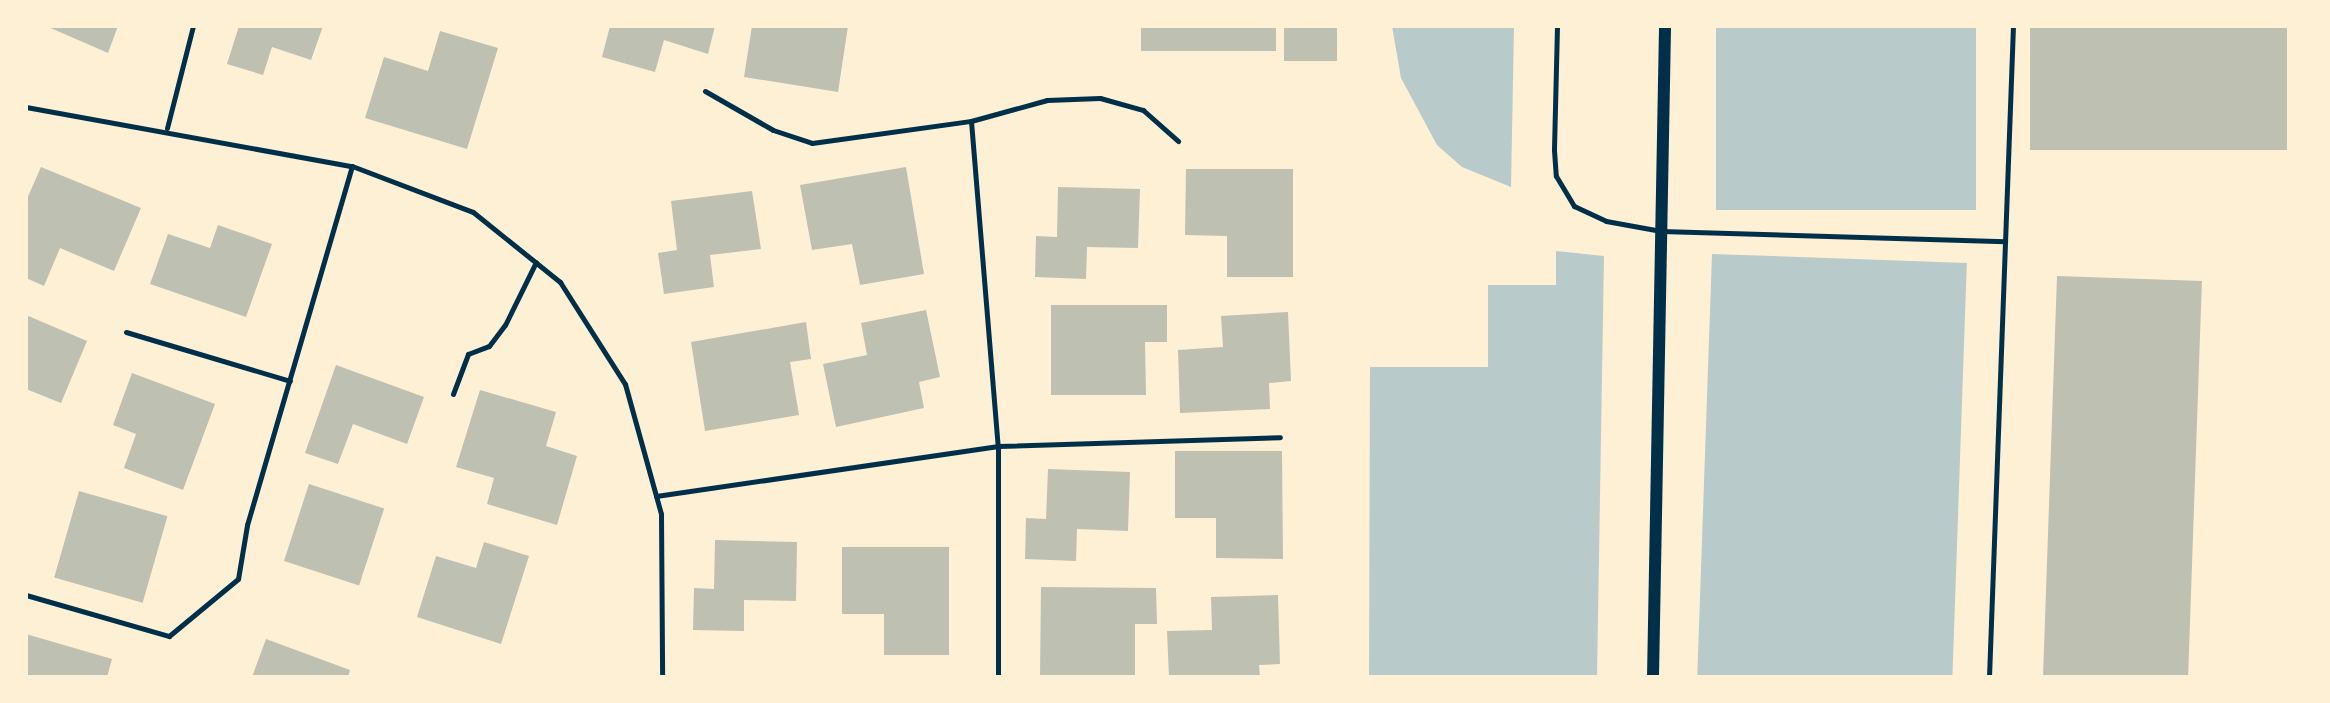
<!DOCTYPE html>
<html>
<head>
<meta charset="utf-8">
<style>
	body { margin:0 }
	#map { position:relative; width:2330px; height:703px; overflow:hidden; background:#fdf0d5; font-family:"Work Sans",sans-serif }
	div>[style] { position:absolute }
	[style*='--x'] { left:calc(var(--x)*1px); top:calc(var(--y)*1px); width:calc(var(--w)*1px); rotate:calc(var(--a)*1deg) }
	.green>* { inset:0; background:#b9caca; transform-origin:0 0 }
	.building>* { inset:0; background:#bec0b2; transform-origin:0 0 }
	.service>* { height:5px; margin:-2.5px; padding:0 2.5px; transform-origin:2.5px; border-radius:2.5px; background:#003049 }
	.tertiary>* { height:12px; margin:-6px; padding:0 6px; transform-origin:6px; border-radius:6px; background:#003049 }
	span { translate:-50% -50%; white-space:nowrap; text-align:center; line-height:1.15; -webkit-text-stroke:7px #fdf0d5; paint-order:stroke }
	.frame { position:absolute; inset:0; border:28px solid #fdf0d5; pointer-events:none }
</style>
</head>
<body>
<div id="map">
	<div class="green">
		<div style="clip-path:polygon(1392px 26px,1514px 26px,1511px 187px,1462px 167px,1437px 145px,1401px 78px)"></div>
		<div style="left:1716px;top:26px;width:260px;height:184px"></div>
		<div style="clip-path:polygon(1556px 251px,1604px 256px,1597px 677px,1369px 677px,1370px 367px,1488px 367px,1488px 285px,1556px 285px)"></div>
		<div style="left:1712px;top:254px;width:255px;height:423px;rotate:2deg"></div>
	</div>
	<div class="building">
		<div style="clip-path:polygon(46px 26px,118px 26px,108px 53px)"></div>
		<div style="clip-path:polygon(239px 26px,323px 26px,311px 60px,272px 47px,263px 75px,227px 64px)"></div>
		<div style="clip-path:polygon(610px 26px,715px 26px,708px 54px,664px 40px,655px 72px,602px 57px)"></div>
		<div style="clip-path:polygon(752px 26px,848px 26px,838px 92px,744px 77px)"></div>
		<div style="left:1141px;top:26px;width:135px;height:25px"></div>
		<div style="left:1284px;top:26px;width:53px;height:35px"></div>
		<div style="left:2030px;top:26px;width:257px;height:124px"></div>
		<div style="clip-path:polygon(440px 31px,498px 48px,467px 149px,365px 118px,384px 57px,428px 71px)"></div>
		<div style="clip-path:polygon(41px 167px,141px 208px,114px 271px,60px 248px,44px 286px,26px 278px,26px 201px)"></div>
		<div style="clip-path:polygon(906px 167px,924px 274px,860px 285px,852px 244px,812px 250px,800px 185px)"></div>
		<div style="clip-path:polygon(1186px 169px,1293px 169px,1293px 277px,1227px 277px,1227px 236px,1185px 235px)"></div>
		<div style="clip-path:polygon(1058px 187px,1140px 189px,1138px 248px,1087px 247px,1086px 279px,1035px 277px,1036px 236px,1057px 237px)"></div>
		<div style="clip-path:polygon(752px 191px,761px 249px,710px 255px,714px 287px,664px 294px,658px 253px,677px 250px,671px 201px)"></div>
		<div style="clip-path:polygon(218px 225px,272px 244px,246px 317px,150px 284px,168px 234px,210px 248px)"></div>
		<div style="left:2057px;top:276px;width:145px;height:401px;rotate:2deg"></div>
		<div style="clip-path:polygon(1051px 305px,1167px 305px,1167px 342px,1145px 342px,1146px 395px,1051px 395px)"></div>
		<div style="clip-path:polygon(926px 310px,940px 377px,919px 382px,924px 408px,836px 427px,823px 364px,867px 355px,861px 323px)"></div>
		<div style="clip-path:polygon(1288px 312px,1291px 381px,1269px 383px,1270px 409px,1180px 413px,1178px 350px,1223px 347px,1221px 316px)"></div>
		<div style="clip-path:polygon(26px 315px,87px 341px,61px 403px,26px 389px)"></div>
		<div style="clip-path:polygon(806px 322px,811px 359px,790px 362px,799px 415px,705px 431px,691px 342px)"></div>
		<div style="clip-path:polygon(336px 365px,424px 397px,407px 444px,353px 424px,338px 464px,305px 453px)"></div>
		<div style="clip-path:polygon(132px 373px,215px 404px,183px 490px,124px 468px,136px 434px,113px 425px)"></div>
		<div style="clip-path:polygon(480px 390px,556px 412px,546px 446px,577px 456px,557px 525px,487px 504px,494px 478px,456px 467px)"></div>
		<div style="clip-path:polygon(1175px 451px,1282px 451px,1283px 559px,1216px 558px,1216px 518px,1175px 518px)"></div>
		<div style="clip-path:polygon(1048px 469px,1130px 472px,1128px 531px,1077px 529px,1076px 561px,1025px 559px,1026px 518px,1046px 519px)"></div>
		<div style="left:309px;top:484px;width:79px;height:81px;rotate:18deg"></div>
		<div style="left:79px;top:491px;width:92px;height:90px;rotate:16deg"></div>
		<div style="clip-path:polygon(715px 540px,797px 542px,796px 601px,744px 600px,744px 631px,693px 630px,694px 588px,714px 589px)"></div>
		<div style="clip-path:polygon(484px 542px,529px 556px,501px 644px,417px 617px,436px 556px,476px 568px)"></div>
		<div style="clip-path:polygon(842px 547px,949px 547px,949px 655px,884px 655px,884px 614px,842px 614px)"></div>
		<div style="clip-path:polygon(1041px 587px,1156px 588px,1157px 624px,1135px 624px,1135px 677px,1040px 677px)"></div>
		<div style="clip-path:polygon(1278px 595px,1280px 664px,1259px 665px,1260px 677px,1169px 677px,1167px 631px,1212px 630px,1211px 597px)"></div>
		<div style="clip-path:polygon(26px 634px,112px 659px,107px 677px,26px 677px)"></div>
		<div style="clip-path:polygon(266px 639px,350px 670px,348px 677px,252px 677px)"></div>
	</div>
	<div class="service">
		<div style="--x:1557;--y:26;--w:124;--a:91.4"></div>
		<div style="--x:1554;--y:150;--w:26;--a:86"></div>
		<div style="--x:1556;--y:176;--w:35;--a:59"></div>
		<div style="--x:1574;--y:206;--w:35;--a:25"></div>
		<div style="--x:1606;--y:221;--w:56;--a:10.3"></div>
		<div style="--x:1661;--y:231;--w:344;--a:1.7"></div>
		<div style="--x:705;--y:91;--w:78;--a:29.8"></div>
		<div style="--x:773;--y:130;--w:41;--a:18.4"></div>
		<div style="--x:812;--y:143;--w:161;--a:-7.9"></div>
		<div style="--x:971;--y:121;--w:79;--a:-15.4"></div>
		<div style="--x:1047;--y:100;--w:53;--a:-2.2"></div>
		<div style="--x:1100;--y:98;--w:45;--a:15.6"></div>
		<div style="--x:1143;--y:110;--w:47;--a:41.5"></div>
		<div style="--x:26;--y:107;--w:331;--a:10.3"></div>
		<div style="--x:352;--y:166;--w:129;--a:20.8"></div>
		<div style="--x:473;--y:212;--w:112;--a:38.8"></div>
		<div style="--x:560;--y:282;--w:121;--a:57.5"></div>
		<div style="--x:625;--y:384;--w:135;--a:74.5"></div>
		<div style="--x:661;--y:514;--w:163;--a:89.6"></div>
		<div style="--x:971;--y:121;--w:326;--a:85.3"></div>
		<div style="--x:998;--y:446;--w:231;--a:90"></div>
		<div style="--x:167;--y:128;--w:105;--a:-75.7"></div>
		<div style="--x:126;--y:332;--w:171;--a:16.6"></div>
		<div style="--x:453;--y:394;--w:43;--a:-69.4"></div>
		<div style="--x:468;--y:354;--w:22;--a:-21"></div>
		<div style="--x:489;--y:346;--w:26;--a:-53"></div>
		<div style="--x:505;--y:325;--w:70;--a:-63.8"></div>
		<div style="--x:656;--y:496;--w:346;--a:-8.3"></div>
		<div style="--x:998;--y:446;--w:282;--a:-1.8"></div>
		<div style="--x:26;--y:595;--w:149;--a:16"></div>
		<div style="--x:169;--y:636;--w:89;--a:-39.6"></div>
		<div style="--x:238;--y:579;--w:55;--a:-80.5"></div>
		<div style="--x:247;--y:525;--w:374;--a:-73.7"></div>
		<div style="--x:1989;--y:677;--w:651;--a:-87.89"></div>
	</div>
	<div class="tertiary">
		<div style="--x:1653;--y:677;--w:651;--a:-88.94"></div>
	</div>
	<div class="frame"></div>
</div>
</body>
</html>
